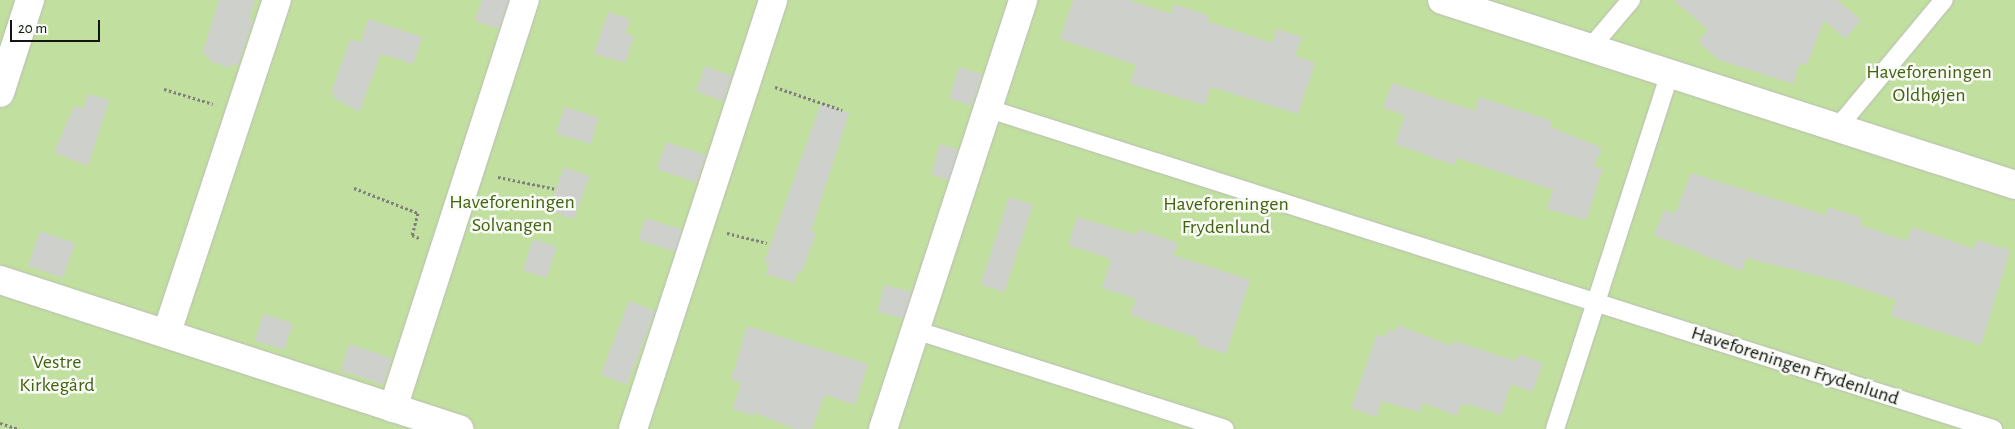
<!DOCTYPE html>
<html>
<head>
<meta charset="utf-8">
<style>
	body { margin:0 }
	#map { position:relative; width:2015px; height:429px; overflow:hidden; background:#ebeee7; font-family:"Alegreya Sans",sans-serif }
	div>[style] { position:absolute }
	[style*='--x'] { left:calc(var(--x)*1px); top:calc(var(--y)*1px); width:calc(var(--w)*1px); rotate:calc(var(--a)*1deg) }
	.green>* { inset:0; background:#c1df9e; transform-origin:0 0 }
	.building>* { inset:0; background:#ced1cb; transform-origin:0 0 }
	.path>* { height:3px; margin-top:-1.5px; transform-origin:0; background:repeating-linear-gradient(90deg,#7e807b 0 2.5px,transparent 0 5px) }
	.roads { filter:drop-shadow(0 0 1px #babdb7) drop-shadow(0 0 1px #babdb7) }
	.lane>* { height:18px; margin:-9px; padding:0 9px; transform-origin:9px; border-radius:9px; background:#fff }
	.street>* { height:28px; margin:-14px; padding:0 14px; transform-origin:14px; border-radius:14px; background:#fff }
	span { translate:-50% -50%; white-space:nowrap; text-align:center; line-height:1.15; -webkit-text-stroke:5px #f8fbf5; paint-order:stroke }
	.park-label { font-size:20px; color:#446310 }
	.street-label { font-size:20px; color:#141513 }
	.scale { position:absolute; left:10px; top:20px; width:90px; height:22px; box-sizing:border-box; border:2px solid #141513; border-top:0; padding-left:6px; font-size:15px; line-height:18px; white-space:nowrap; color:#141513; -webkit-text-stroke:4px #f8fbf5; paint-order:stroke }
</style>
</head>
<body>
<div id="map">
	<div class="green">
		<div style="left:0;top:0;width:2015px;height:429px"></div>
	</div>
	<div class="building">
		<div style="clip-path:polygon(219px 0,255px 0,249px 19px,253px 20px,238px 65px,232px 64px,231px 68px,208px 61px,210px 57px,202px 54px)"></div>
		<div style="clip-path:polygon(482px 0,509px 0,499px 29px,475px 21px)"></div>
		<div style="clip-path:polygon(1073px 0,1129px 0,1171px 14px,1174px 4px,1209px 16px,1207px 21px,1272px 43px,1277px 29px,1302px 37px,1295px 56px,1315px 63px,1298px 114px,1211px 87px,1205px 105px,1130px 84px,1136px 65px,1060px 39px)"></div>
		<div style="clip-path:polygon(1674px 0,1837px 0,1861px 20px,1845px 39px,1824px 20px,1807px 65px,1800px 63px,1793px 84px,1719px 60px,1698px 42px,1708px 30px)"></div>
		<div style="clip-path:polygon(608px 12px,630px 19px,626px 33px,634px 36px,625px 63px,594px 54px)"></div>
		<div style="clip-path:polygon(368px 19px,422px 37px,413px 64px,381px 54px,359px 112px,334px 98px,335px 95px,331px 93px,350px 39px,361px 42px)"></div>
		<div style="left:705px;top:66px;width:29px;height:27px;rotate:20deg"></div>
		<div style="left:959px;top:67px;width:24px;height:33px;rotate:17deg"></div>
		<div style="clip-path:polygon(1392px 83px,1475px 111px,1479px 97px,1552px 121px,1550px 127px,1602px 148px,1594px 166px,1603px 169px,1586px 220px,1547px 209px,1553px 190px,1457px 158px,1454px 165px,1395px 144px,1405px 115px,1383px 108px)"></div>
		<div style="clip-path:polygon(88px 94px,109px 100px,88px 166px,54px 153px,74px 106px,83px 109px)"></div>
		<div style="clip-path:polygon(821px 103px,849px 113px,811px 231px,816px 233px,802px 272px,798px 271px,795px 283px,766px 274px,769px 264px,764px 263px)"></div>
		<div style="left:564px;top:107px;width:36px;height:28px;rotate:16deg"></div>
		<div style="left:666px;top:142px;width:42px;height:29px;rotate:18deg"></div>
		<div style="left:940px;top:144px;width:19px;height:32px;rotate:16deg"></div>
		<div style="left:564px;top:167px;width:27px;height:46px;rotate:20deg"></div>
		<div style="clip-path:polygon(1691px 173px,1826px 215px,1828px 207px,1862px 218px,1860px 225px,1907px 241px,1912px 227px,1974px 249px,1977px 240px,2010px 250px,1981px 345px,1891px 316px,1896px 300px,1842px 282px,1746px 258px,1742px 271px,1654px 235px,1664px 210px,1675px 214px)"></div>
		<div style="left:1009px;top:197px;width:25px;height:92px;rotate:18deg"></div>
		<div style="clip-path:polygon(1077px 217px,1136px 235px,1138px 229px,1178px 243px,1173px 255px,1250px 280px,1226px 354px,1197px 345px,1199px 339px,1130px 315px,1136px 299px,1102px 288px,1111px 259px,1068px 245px)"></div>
		<div style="left:645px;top:218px;width:39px;height:23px;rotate:17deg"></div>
		<div style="left:40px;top:231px;width:37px;height:37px;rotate:19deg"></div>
		<div style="left:533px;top:239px;width:25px;height:33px;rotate:18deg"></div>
		<div style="left:884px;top:285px;width:28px;height:28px;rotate:13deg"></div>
		<div style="left:629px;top:301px;width:28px;height:79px;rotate:21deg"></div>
		<div style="left:263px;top:314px;width:31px;height:28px;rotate:17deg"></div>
		<div style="clip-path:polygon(1398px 325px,1452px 346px,1454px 341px,1516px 361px,1519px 354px,1543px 363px,1532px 392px,1511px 384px,1501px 415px,1465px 403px,1464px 407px,1460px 406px,1457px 416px,1423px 403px,1420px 412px,1382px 401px,1376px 417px,1351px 408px,1377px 334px,1385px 337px,1388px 329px,1395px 332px)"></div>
		<div style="clip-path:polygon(747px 326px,868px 364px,855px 405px,825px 395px,812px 429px,795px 429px,755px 413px,754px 416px,732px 409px,741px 383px,731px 380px)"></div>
		<div style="left:349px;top:344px;width:45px;height:28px;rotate:18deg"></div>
	</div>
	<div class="path">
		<div style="--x:775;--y:87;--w:71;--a:18.9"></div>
		<div style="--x:164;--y:89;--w:51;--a:17"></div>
		<div style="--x:498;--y:177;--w:59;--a:11.7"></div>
		<div style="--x:354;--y:188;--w:69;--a:21.3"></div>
		<div style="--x:418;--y:213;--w:23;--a:105"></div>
		<div style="--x:412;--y:235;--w:8;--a:23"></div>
		<div style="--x:727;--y:233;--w:41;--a:14"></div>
		<div style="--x:0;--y:423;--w:20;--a:18"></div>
	</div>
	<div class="roads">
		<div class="lane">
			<div style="--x:1591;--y:47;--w:62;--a:-49.6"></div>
			<div style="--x:989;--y:109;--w:1054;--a:17.68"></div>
			<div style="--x:1838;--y:127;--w:165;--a:-50.2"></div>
			<div style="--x:915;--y:330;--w:325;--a:17.7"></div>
			<div style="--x:1555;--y:429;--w:374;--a:-72.1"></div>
		</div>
		<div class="street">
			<div style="--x:1442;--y:0;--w:602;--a:17.89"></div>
			<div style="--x:0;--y:93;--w:98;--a:-72.1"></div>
			<div style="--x:0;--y:280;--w:483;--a:18"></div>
			<div style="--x:167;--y:332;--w:350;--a:-71.7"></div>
			<div style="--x:393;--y:408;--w:429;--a:-72.1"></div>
			<div style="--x:633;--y:429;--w:451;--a:-71.9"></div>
			<div style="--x:883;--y:429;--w:451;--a:-71.9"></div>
		</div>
	</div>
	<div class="park-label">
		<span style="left:1929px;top:84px">Haveforeningen<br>Oldhøjen</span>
		<span style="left:512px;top:214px">Haveforeningen<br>Solvangen</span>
		<span style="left:1226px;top:216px">Haveforeningen<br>Frydenlund</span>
		<span style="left:57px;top:374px">Vestre<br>Kirkegård</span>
	</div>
	<div class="street-label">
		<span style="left:1795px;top:366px;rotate:18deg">Haveforeningen Frydenlund</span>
	</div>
	<div class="scale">20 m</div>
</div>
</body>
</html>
